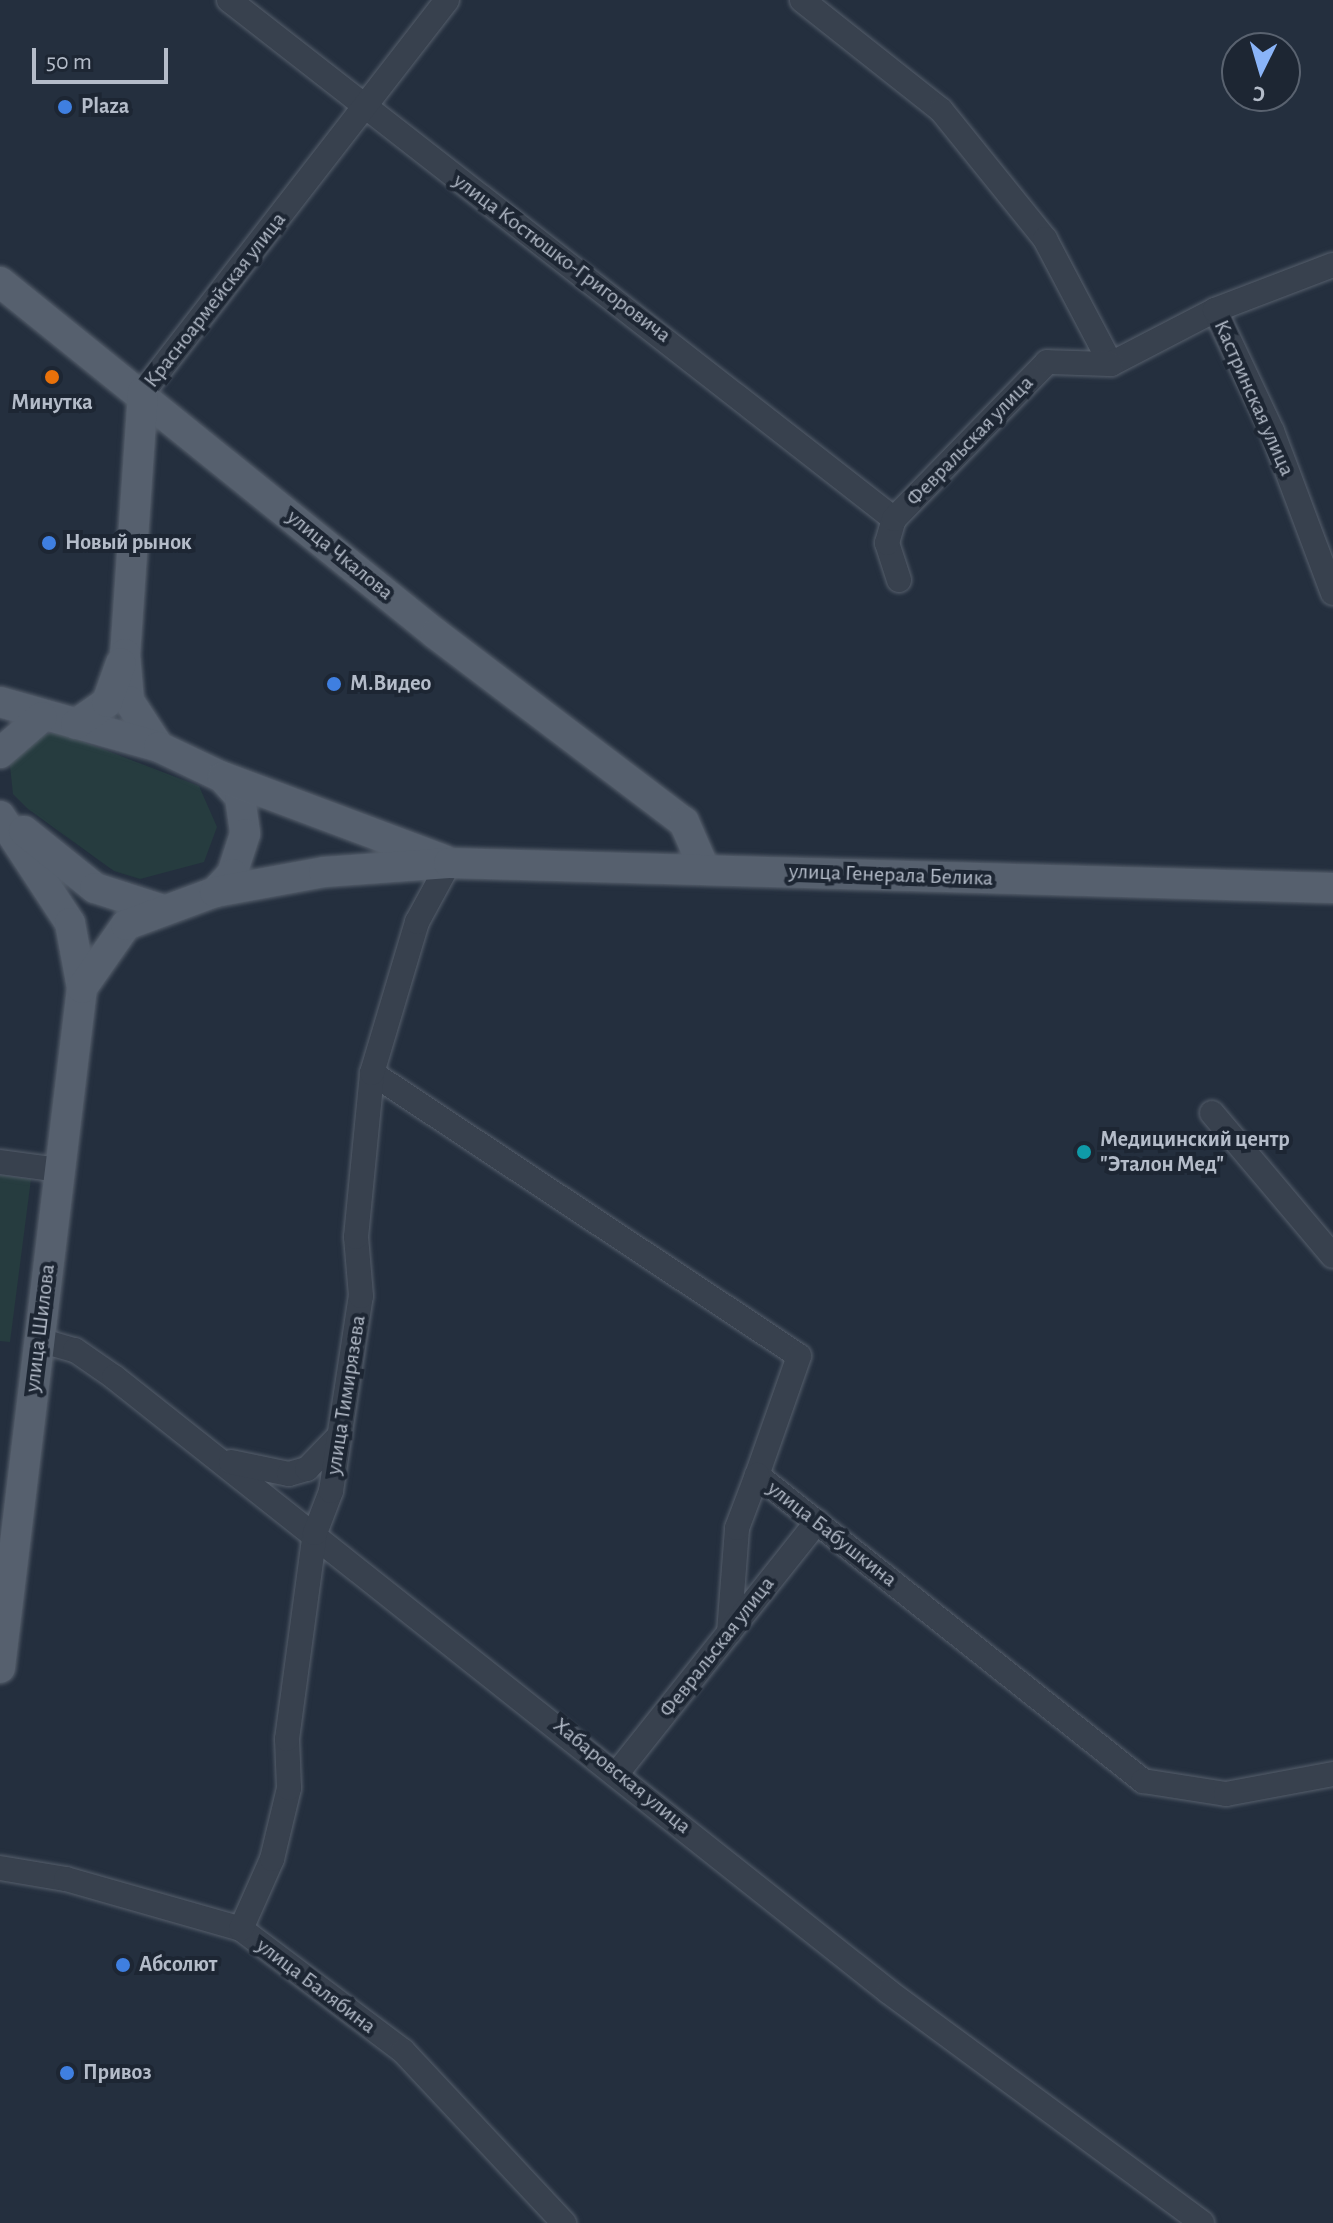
<!DOCTYPE html>
<html>
<head>
<meta charset="utf-8">
<style>
	body { margin:0 }
	#map { position:relative; width:1333px; height:2223px; overflow:hidden; background:#242f3e; font-family:"Alegreya Sans",sans-serif }
	div>[style] { position:absolute }
	[style*='--x'] { left:calc(var(--x)*1px); top:calc(var(--y)*1px); width:calc(var(--w)*1px); rotate:calc(var(--a)*1deg) }
	.green>* { inset:0; background:#263c3f }
	.roads { filter:drop-shadow(0 0 2px #565f6c) drop-shadow(0 0 2px #565f6c) }
	.minor>* { height:24px; margin:-12px; padding:0 12px; transform-origin:12px; border-radius:12px; background:#38414e }
	.major>* { height:30px; margin:-15px; padding:0 15px; transform-origin:15px; border-radius:15px; background:#56606e }
	.dots>* { width:22px; height:22px; translate:-50% -50%; box-sizing:border-box; border:4px solid #1d2633; border-radius:50% }
	span { translate:-50% -50%; white-space:nowrap; text-align:center; line-height:1.15; -webkit-text-stroke:8px #1d2633; paint-order:stroke }
	.poi-label { font-size:22px; color:#b4bcc9; font-weight:700 }
	.left { translate:0 -50%; text-align:left }
	.street-label { font-size:22px; color:#b4bcc9 }
	.north { position:absolute; left:1221px; top:32px; width:80px; height:80px; box-sizing:border-box; background:#1d2633; border:2px solid #59626f; border-radius:50%; rotate:185deg; font-size:22px; font-weight:700; line-height:32px; text-align:center; color:#b4bcc9 }
	.north::after { content:''; display:block; margin:auto; width:28px; height:36px; background:#8ab4f8; clip-path:polygon(50% 0,100% 100%,50% 72%,0 100%) }
	.scale { position:absolute; left:32px; top:48px; width:136px; height:36px; box-sizing:border-box; border:4px solid #b4bcc9; border-top:0; padding-left:10px; font-size:24px; line-height:28px; white-space:nowrap; color:#b4bcc9; -webkit-text-stroke:6px #1d2633; paint-order:stroke }
</style>
</head>
<body>
<div id="map">
	<div class="green">
		<div style="clip-path:polygon(58px 732px,199px 786px,217px 827px,204px 862px,140px 879px,114px 871px,28px 809px,13px 794px,9px 757px,40px 735px)"></div>
		<div style="clip-path:polygon(0 1175px,31px 1179px,10px 1342px,0 1341px)"></div>
	</div>
	<div class="roads">
		<div class="minor">
			<div style="--x:229;--y:0;--w:844;--a:37.97"></div>
			<div style="--x:802;--y:0;--w:177;--a:38.4"></div>
			<div style="--x:941;--y:110;--w:166;--a:51.1"></div>
			<div style="--x:1045;--y:239;--w:141;--a:62.2"></div>
			<div style="--x:1111;--y:364;--w:117;--a:-27.4"></div>
			<div style="--x:1215;--y:310;--w:134;--a:64.8"></div>
			<div style="--x:1272;--y:431;--w:173;--a:69.4"></div>
			<div style="--x:1215;--y:310;--w:126;--a:-20.9"></div>
			<div style="--x:143;--y:392;--w:496;--a:-52.2"></div>
			<div style="--x:899;--y:580;--w:39;--a:-108"></div>
			<div style="--x:887;--y:543;--w:25;--a:-74"></div>
			<div style="--x:894;--y:519;--w:219;--a:-45.7"></div>
			<div style="--x:1047;--y:362;--w:64;--a:1.8"></div>
			<div style="--x:372;--y:1073;--w:512;--a:33.53"></div>
			<div style="--x:799;--y:1356;--w:126;--a:109.4"></div>
			<div style="--x:757;--y:1475;--w:493;--a:38.4"></div>
			<div style="--x:1143;--y:1781;--w:84;--a:8.9"></div>
			<div style="--x:1226;--y:1794;--w:109;--a:-10.6"></div>
			<div style="--x:1212;--y:1113;--w:187;--a:49.8"></div>
			<div style="--x:0;--y:1162;--w:60;--a:7.7"></div>
			<div style="--x:39;--y:1340;--w:37;--a:16"></div>
			<div style="--x:75;--y:1350;--w:47;--a:34.7"></div>
			<div style="--x:114;--y:1377;--w:989;--a:38.43"></div>
			<div style="--x:889;--y:1992;--w:389;--a:36.4"></div>
			<div style="--x:231;--y:1462;--w:59;--a:11.7"></div>
			<div style="--x:289;--y:1474;--w:19;--a:-16"></div>
			<div style="--x:307;--y:1469;--w:47;--a:-45.9"></div>
			<div style="--x:729;--y:1633;--w:105;--a:-85.6"></div>
			<div style="--x:737;--y:1528;--w:57;--a:-69.3"></div>
			<div style="--x:618;--y:1772;--w:320;--a:-51.5"></div>
			<div style="--x:0;--y:1868;--w:67;--a:9.5"></div>
			<div style="--x:66;--y:1879;--w:182;--a:15.9"></div>
			<div style="--x:241;--y:1929;--w:203;--a:37"></div>
			<div style="--x:403;--y:2051;--w:236;--a:46.9"></div>
			<div style="--x:241;--y:1929;--w:77;--a:-66.1"></div>
			<div style="--x:272;--y:1859;--w:73;--a:-76.5"></div>
			<div style="--x:289;--y:1788;--w:49;--a:-92.3"></div>
			<div style="--x:287;--y:1739;--w:208;--a:-82.3"></div>
			<div style="--x:315;--y:1533;--w:45;--a:-69.1"></div>
			<div style="--x:331;--y:1491;--w:197;--a:-81.3"></div>
			<div style="--x:361;--y:1296;--w:59;--a:-94.8"></div>
			<div style="--x:356;--y:1237;--w:165;--a:-84.4"></div>
			<div style="--x:372;--y:1073;--w:158;--a:-73.4"></div>
			<div style="--x:417;--y:922;--w:67;--a:-61.5"></div>
		</div>
		<div class="major">
			<div style="--x:0;--y:282;--w:560;--a:38.92"></div>
			<div style="--x:436;--y:634;--w:311;--a:37.2"></div>
			<div style="--x:684;--y:822;--w:52;--a:66.4"></div>
			<div style="--x:143;--y:392;--w:263;--a:93.9"></div>
			<div style="--x:125;--y:654;--w:47;--a:85.1"></div>
			<div style="--x:129;--y:701;--w:55;--a:56.9"></div>
			<div style="--x:0;--y:702;--w:165;--a:15.8"></div>
			<div style="--x:159;--y:747;--w:70;--a:25.5"></div>
			<div style="--x:222;--y:777;--w:27;--a:48"></div>
			<div style="--x:240;--y:797;--w:37;--a:82"></div>
			<div style="--x:245;--y:834;--w:42;--a:108"></div>
			<div style="--x:232;--y:874;--w:25;--a:133"></div>
			<div style="--x:76;--y:724;--w:38;--a:-35"></div>
			<div style="--x:107;--y:702;--w:41;--a:-70.3"></div>
			<div style="--x:0;--y:753;--w:55;--a:-40.6"></div>
			<div style="--x:223;--y:777;--w:236;--a:20.6"></div>
			<div style="--x:0;--y:816;--w:128;--a:56.8"></div>
			<div style="--x:70;--y:923;--w:66;--a:79.5"></div>
			<div style="--x:82;--y:988;--w:685;--a:96.88"></div>
			<div style="--x:24;--y:831;--w:91;--a:38.8"></div>
			<div style="--x:95;--y:888;--w:71;--a:17.9"></div>
			<div style="--x:82;--y:988;--w:77;--a:-55.1"></div>
			<div style="--x:126;--y:925;--w:95;--a:-20.3"></div>
			<div style="--x:215;--y:892;--w:111;--a:-10.4"></div>
			<div style="--x:324;--y:872;--w:125;--a:-4.1"></div>
			<div style="--x:449;--y:863;--w:884;--a:1.62"></div>
		</div>
	</div>
	<div class="dots">
		<div style="left:65px;top:107px;background:#3f7fe0"></div>
		<div style="left:52px;top:377px;background:#e8710a"></div>
		<div style="left:49px;top:543px;background:#3f7fe0"></div>
		<div style="left:334px;top:684px;background:#3f7fe0"></div>
		<div style="left:1084px;top:1152px;background:#0f9aa8"></div>
		<div style="left:123px;top:1965px;background:#3f7fe0"></div>
		<div style="left:67px;top:2073px;background:#3f7fe0"></div>
	</div>
	<div class="poi-label">
		<span class="left" style="left:81px;top:107px">Plaza</span>
		<span style="left:52px;top:403px">Минутка</span>
		<span class="left" style="left:65px;top:543px">Новый рынок</span>
		<span class="left" style="left:350px;top:684px">М.Видео</span>
		<span class="left" style="left:1100px;top:1152px">Медицинский центр<br>"Эталон Мед"</span>
		<span class="left" style="left:139px;top:1965px">Абсолют</span>
		<span class="left" style="left:83px;top:2073px">Привоз</span>
	</div>
	<div class="street-label">
		<span style="left:562px;top:258px;rotate:37deg">улица Костюшко-Григоровича</span>
		<span style="left:215px;top:300px;rotate:-52deg">Красноармейская улица</span>
		<span style="left:1254px;top:398px;rotate:66deg">Кастринская улица</span>
		<span style="left:970px;top:441px;rotate:-46deg">Февральская улица</span>
		<span style="left:340px;top:555px;rotate:39deg">улица Чкалова</span>
		<span style="left:891px;top:875px;rotate:2deg">улица Генерала Белика</span>
		<span style="left:40px;top:1328px;rotate:-83deg">улица Шилова</span>
		<span style="left:346px;top:1395px;rotate:-81deg">улица Тимирязева</span>
		<span style="left:832px;top:1534px;rotate:38deg">улица Бабушкина</span>
		<span style="left:717px;top:1647px;rotate:-52deg">Февральская улица</span>
		<span style="left:622px;top:1776px;rotate:39deg">Хабаровская улица</span>
		<span style="left:316px;top:1986px;rotate:37deg">улица Балябина</span>
	</div>
	<div class="north">С</div>
	<div class="scale">50 m</div>
</div>
</body>
</html>
